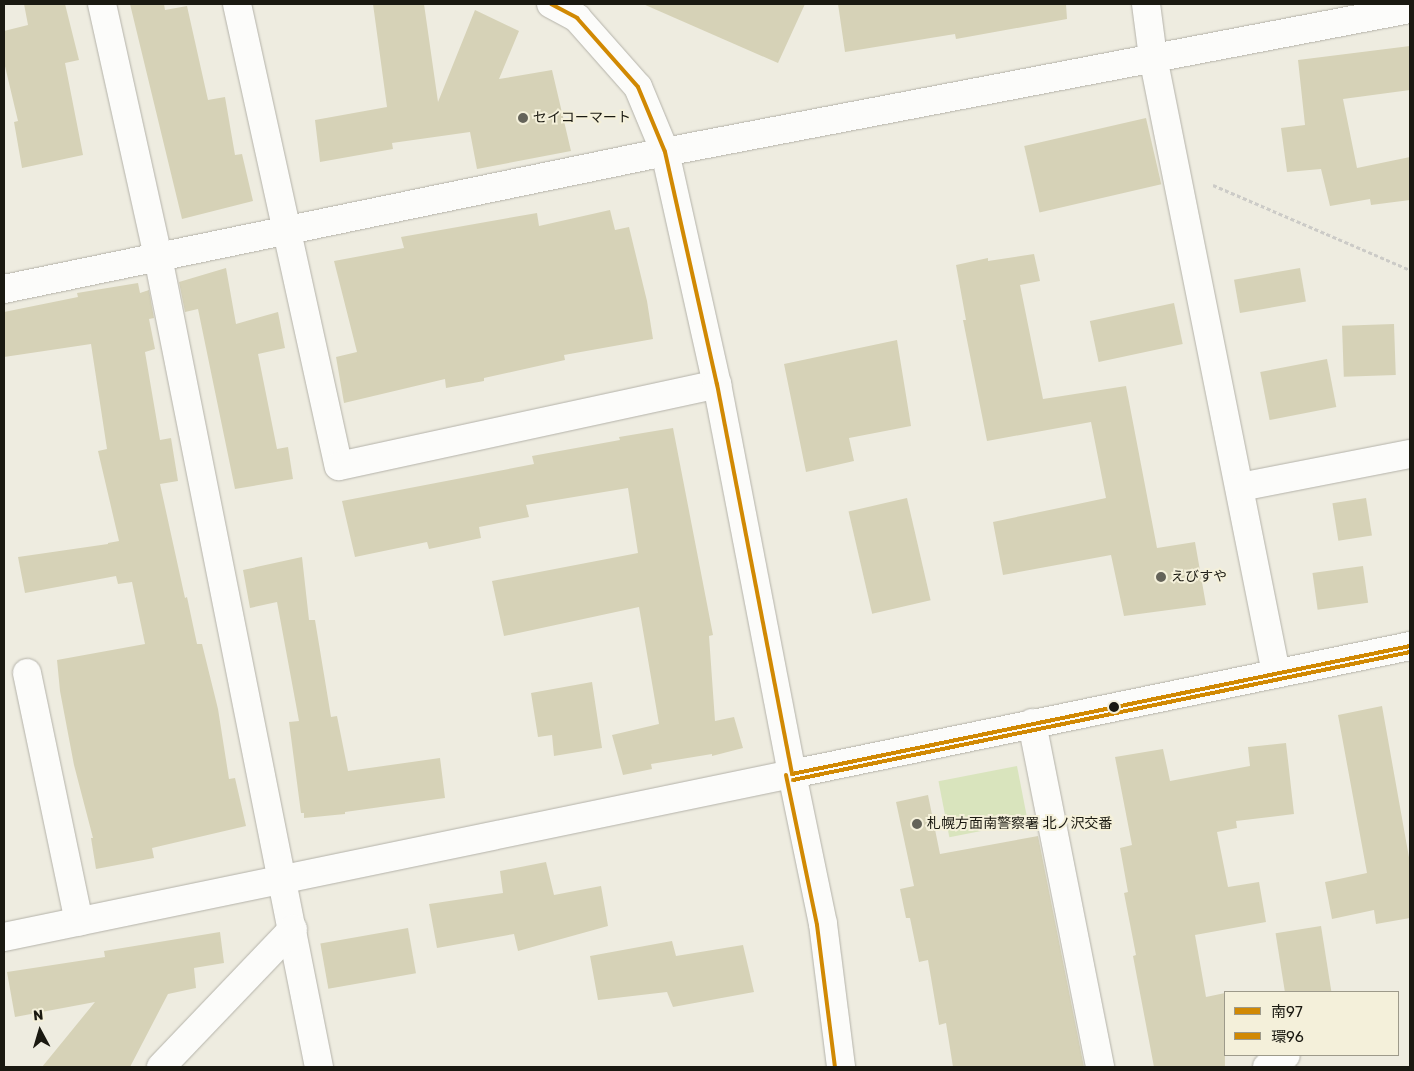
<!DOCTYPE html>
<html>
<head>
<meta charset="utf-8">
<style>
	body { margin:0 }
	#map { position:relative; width:1414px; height:1071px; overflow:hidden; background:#eeece0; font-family:Rubik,"Noto Sans JP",sans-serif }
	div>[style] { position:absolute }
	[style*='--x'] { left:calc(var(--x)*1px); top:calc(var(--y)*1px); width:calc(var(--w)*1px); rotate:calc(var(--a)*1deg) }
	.green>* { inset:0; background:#d9e4bd; transform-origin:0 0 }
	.building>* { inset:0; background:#d6d2b7; transform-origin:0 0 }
	.path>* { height:3px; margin-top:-1.5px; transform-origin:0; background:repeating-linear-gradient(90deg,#cccbc7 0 4px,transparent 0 6.5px) }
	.roads { filter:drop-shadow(0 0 1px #b4b2a9) drop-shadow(0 0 1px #b4b2a9) }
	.minor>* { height:28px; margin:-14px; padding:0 14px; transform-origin:14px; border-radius:14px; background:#fcfcfa }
	.tertiary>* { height:28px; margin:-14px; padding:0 14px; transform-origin:14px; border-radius:14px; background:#fcfcfa }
	.primary>* { height:28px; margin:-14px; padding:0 14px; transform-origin:14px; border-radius:14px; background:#fcfcfa }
	.bus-1>* { height:4px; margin:-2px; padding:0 2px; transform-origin:2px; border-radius:2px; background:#d18903 }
	.bus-2>* { height:4px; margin:-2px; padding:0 2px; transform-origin:2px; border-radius:2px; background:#d18903 }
	.dots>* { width:14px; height:14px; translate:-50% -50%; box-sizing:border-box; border:2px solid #f4f0da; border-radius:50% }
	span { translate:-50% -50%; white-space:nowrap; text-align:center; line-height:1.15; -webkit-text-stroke:4px #f4f0da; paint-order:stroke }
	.poi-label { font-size:14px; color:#1a1911 }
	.left { translate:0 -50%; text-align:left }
	.frame { position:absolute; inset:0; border:5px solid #1a1911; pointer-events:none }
	.legend { position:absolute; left:1224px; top:991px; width:175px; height:65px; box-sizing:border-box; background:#f4f0da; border:1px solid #9d9a8a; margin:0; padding:6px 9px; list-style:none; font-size:15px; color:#1a1911 }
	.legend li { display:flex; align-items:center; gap:10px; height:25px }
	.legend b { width:25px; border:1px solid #9d9a8a }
	.north { position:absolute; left:15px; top:1006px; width:50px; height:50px; -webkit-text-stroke:4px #f4f0da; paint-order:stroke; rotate:354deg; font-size:14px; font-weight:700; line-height:20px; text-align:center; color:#1a1911 }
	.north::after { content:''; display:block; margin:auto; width:18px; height:22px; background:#1a1911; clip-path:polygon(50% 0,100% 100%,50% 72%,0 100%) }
</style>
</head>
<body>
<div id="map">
	<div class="green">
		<div style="left:1017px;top:766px;width:57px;height:80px;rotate:79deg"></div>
	</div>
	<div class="building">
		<div style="clip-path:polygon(24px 4px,65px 4px,79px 60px,65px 63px,83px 155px,22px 168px,14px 122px,18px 121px,4px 62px,4px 31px,28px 25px)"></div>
		<div style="clip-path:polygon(130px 4px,164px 4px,165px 10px,187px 6px,208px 100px,225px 97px,235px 155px,242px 154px,253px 201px,182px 219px)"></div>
		<div style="clip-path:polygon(373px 4px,424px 4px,438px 102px,475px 10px,519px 31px,499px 79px,552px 70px,571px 151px,477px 169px,470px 132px,392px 143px,393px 149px,320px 162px,315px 120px,387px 107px)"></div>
		<div style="clip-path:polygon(643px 4px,805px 4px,778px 63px)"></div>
		<div style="clip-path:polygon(838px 4px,1066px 4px,1067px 19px,956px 39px,955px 34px,845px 52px)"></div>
		<div style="clip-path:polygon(1410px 46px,1410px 90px,1343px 99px,1357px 168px,1410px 157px,1410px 200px,1371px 205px,1370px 199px,1330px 206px,1321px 169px,1287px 172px,1281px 128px,1305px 125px,1298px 60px)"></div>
		<div style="left:1146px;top:118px;width:68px;height:125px;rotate:77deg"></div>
		<div style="clip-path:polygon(610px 210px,615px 230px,629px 227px,647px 301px,653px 339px,564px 355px,565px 360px,484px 378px,484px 381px,446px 388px,445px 379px,344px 403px,336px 357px,357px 352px,334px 261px,404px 248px,401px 237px,537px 213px,539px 226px)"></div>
		<div style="clip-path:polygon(1034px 254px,1040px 281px,1020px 285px,1043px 399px,1126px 386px,1157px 548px,1195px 542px,1206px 605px,1124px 616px,1111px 555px,1003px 575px,993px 522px,1106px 498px,1091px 422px,987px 441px,963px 320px,966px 320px,956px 265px,988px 258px,988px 261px)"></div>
		<div style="clip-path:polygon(226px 268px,236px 324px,278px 312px,285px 348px,258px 354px,277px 449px,288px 447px,293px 479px,235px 489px,198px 309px,185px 312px,179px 282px)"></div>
		<div style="left:1300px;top:268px;width:34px;height:67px;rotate:80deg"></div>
		<div style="clip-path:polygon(138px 283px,140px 293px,149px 290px,154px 318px,149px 319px,155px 349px,145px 352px,160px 440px,171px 438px,178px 481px,160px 484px,185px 598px,187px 597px,197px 644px,202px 644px,218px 709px,229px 779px,235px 778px,246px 826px,152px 848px,154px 858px,96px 869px,91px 838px,93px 838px,74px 765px,60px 691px,57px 660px,145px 644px,132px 582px,118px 584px,116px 576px,25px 593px,18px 557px,108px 544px,108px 543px,119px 541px,98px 451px,107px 449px,91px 344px,4px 357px,4px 312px,78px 297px,77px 293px)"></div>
		<div style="left:1174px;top:303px;width:42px;height:86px;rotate:78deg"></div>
		<div style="left:1394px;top:324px;width:51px;height:52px;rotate:88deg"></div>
		<div style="clip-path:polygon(897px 340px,911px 426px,849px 438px,854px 461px,806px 472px,784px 364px)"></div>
		<div style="left:1327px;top:359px;width:49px;height:68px;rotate:79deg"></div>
		<div style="clip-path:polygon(673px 428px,713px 635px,709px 636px,715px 721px,734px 717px,743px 748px,712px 756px,712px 754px,651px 764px,652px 769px,623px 775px,612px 735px,659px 724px,639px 607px,504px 636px,492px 581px,638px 553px,628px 488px,526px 505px,529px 517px,479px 527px,481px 538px,429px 549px,427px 542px,355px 557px,342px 501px,534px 464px,532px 456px,620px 440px,619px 437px)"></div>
		<div style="left:907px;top:498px;width:105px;height:60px;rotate:77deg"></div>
		<div style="left:1366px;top:498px;width:38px;height:34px;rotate:81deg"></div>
		<div style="clip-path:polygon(302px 557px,309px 620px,315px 620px,331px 717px,337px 716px,348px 771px,440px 758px,445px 798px,345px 812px,345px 814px,304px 818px,304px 813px,301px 813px,289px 722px,299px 721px,277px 602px,250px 608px,243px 570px)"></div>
		<div style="left:1363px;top:566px;width:37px;height:51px;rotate:82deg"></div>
		<div style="clip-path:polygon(592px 682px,602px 748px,554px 756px,552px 735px,538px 737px,531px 693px)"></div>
		<div style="clip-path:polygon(1382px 706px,1410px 863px,1410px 918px,1376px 924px,1374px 910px,1332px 919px,1325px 882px,1367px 873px,1338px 715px)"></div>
		<div style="clip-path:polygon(1286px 743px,1294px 814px,1236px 821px,1237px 828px,1217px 832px,1228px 887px,1259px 882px,1266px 922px,1195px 935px,1206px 997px,1225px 993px,1225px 1067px,1154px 1067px,1133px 956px,1136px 955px,1124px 893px,1128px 892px,1120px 848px,1132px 845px,1115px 757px,1163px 749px,1170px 781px,1250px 766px,1248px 747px)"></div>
		<div style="clip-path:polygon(928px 795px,940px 854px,1038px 836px,1084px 1067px,953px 1067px,946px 1023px,939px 1025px,928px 960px,919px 962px,910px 918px,906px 918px,900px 889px,914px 886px,896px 802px)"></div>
		<div style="clip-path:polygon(546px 862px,554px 895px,601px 886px,608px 926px,518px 951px,514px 934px,437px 948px,429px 904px,503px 893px,500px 871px)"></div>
		<div style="left:1321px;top:926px;width:67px;height:46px;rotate:81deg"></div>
		<div style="left:408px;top:928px;width:46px;height:89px;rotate:80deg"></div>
		<div style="clip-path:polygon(220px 932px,224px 963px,194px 968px,196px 988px,168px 994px,130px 1067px,42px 1067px,95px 1002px,15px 1017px,7px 972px,105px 957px,104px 951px)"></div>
		<div style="clip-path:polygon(672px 941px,676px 956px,743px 945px,754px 992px,673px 1007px,667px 992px,598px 1000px,590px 956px)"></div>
	</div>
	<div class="path">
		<div style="--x:1213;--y:185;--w:215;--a:23.3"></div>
	</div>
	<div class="roads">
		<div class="minor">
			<div style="--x:102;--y:4;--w:259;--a:77.5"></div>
			<div style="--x:158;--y:257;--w:826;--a:78.76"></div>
			<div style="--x:237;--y:4;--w:473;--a:77.6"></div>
			<div style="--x:339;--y:466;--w:387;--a:-12.2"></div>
			<div style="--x:1146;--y:4;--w:53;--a:82.5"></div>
			<div style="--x:1153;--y:57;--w:628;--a:78.71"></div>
			<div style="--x:4;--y:289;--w:675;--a:-11.71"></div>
			<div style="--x:665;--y:152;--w:759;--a:-10.87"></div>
			<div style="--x:1240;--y:487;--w:173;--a:-11"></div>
			<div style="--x:27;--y:673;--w:254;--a:78.2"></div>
			<div style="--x:1032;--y:723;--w:351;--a:78.8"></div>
			<div style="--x:4;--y:937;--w:805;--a:-11.69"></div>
			<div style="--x:161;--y:1067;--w:191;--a:-46.3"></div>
			<div style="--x:1267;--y:1067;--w:22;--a:-32"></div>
		</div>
		<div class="tertiary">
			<div style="--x:792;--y:774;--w:153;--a:78.3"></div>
			<div style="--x:823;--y:924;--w:144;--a:82.8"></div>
		</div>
		<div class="primary">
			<div style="--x:551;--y:4;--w:30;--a:28"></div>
			<div style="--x:577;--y:18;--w:92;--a:48.5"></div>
			<div style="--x:638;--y:87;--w:70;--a:67.4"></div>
			<div style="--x:665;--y:152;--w:238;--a:77.4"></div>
			<div style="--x:717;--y:384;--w:397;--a:79.1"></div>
			<div style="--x:792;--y:774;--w:631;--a:-11.7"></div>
		</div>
	</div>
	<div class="bus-1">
		<div style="--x:551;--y:4;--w:30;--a:28"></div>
		<div style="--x:577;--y:18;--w:92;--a:48.5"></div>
		<div style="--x:638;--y:87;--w:70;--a:67.4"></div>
		<div style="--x:665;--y:152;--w:238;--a:77.4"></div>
		<div style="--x:717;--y:384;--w:397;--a:79.1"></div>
		<div style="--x:792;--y:774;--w:631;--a:-11.7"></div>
	</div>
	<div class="bus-2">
		<div style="--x:786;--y:775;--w:153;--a:78.3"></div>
		<div style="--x:817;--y:925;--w:143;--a:82.8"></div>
		<div style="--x:793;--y:780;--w:630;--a:-11.72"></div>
	</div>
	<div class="dots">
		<div style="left:523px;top:118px;background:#646359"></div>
		<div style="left:1161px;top:577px;background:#646359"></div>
		<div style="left:1114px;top:707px;background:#1a1911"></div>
		<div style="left:917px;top:824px;background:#646359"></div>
	</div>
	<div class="poi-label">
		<span class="left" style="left:533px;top:118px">セイコーマート</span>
		<span class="left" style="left:1171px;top:577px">えびすや</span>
		<span class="left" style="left:927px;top:824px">札幌方面南警察署 北ノ沢交番</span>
	</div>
	<div class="frame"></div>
	<ul class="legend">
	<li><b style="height:6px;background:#d18903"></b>南97</li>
	<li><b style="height:6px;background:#d18903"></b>環96</li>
	</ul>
	<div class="north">N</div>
</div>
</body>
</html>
